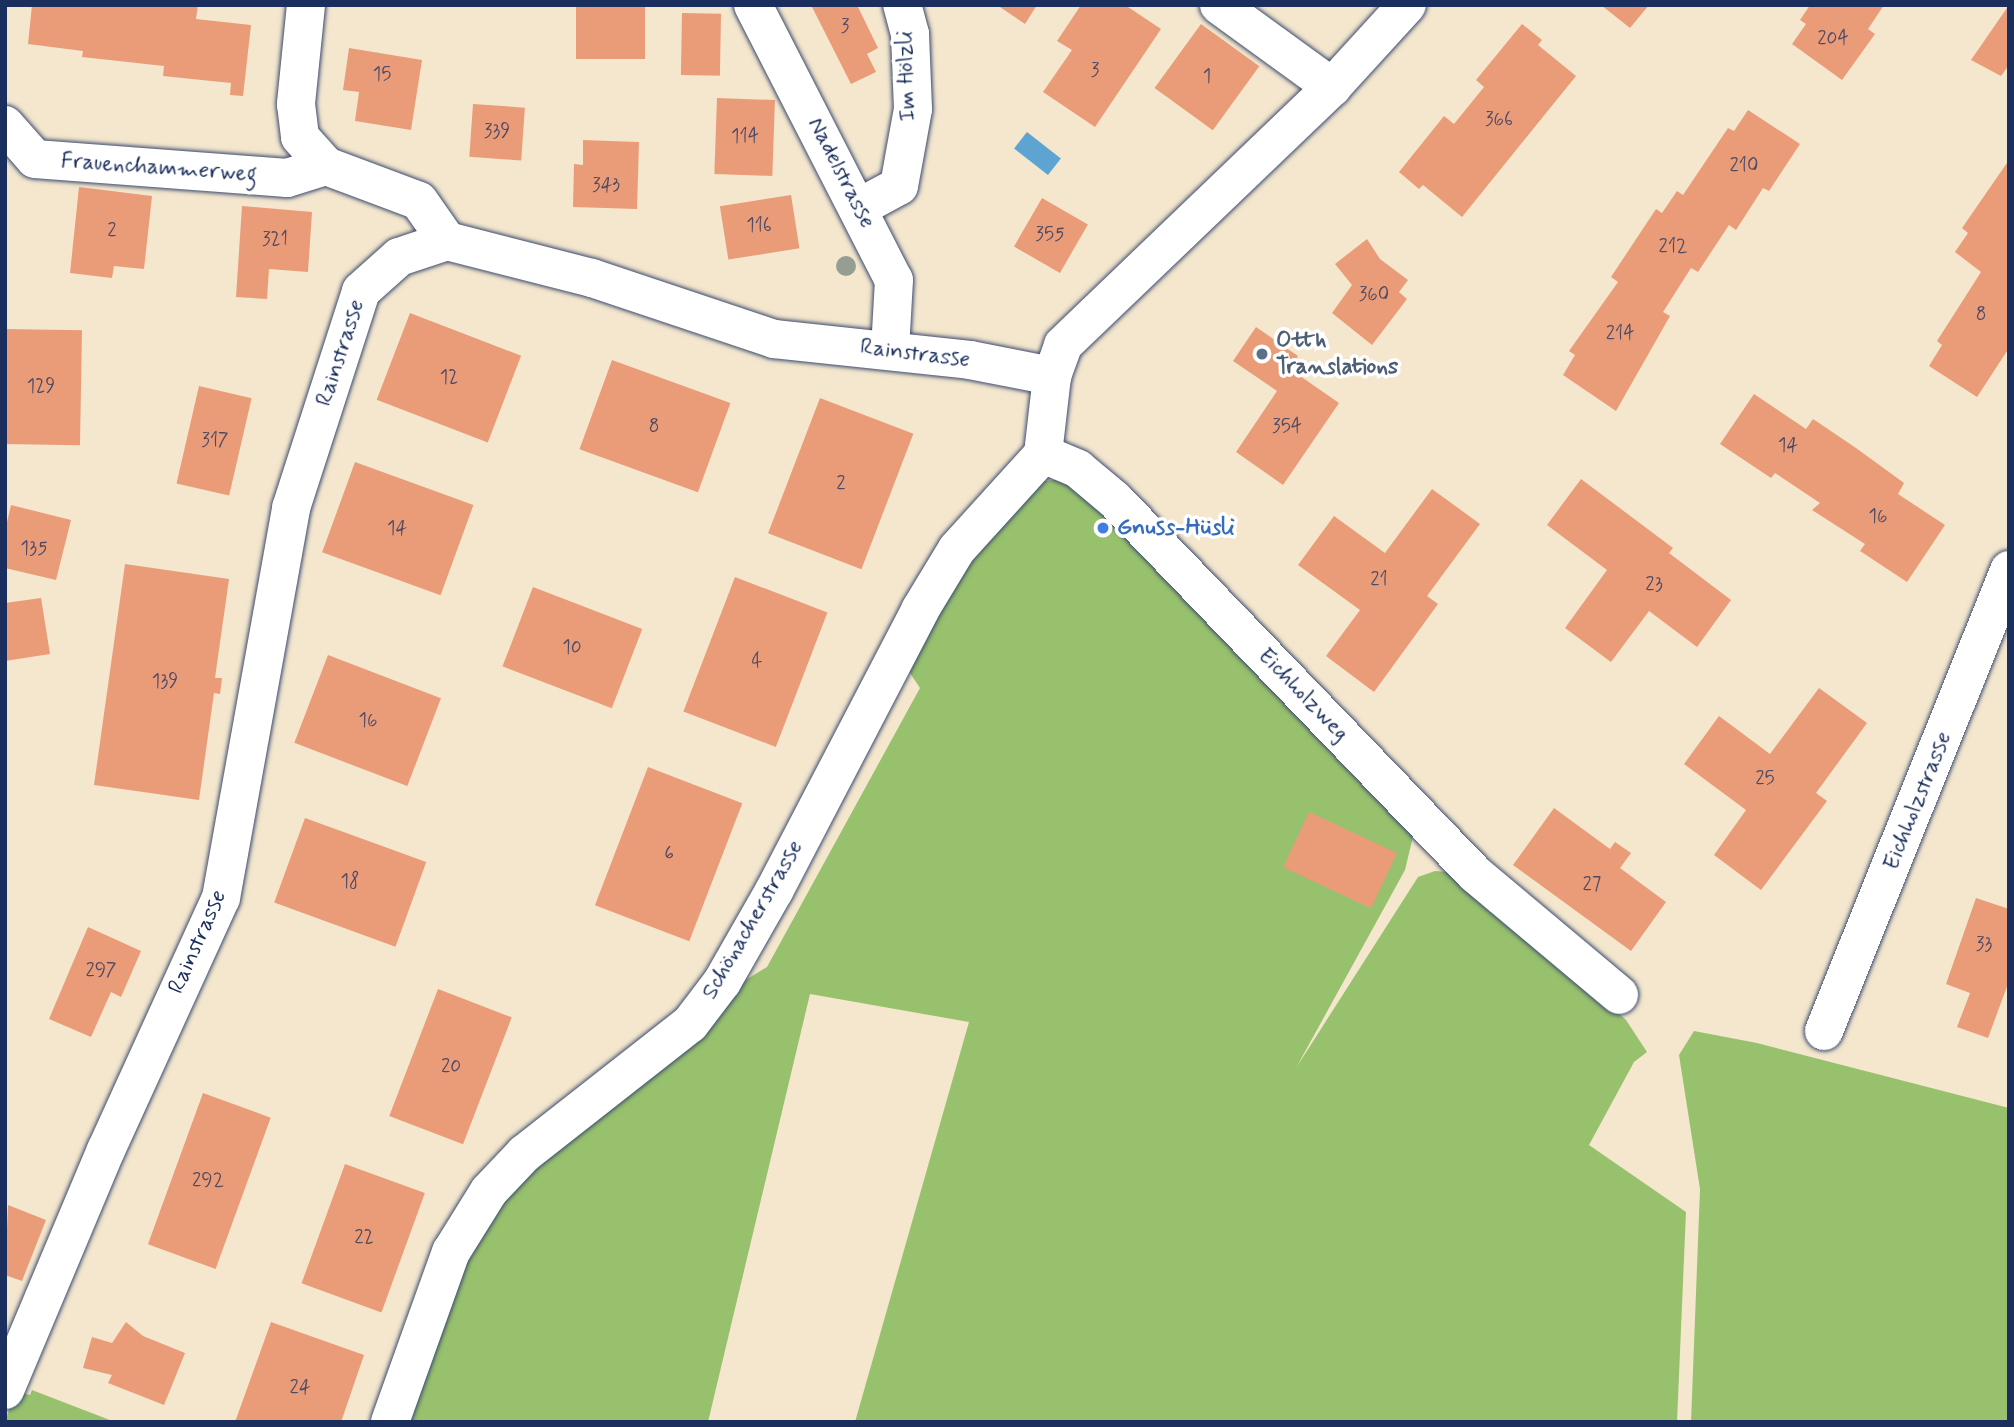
<!DOCTYPE html>
<html>
<head>
<meta charset="utf-8">
<style>
	body { margin:0 }
	#map { position:relative; width:2014px; height:1427px; overflow:hidden; background:#f4e7ce; font-family:Mynerve,sans-serif }
	div>[style] { position:absolute }
	[style*='--x'] { left:calc(var(--x)*1px); top:calc(var(--y)*1px); width:calc(var(--w)*1px); rotate:calc(var(--a)*1deg) }
	.green>* { inset:0; background:#98c16d }
	.water>* { inset:0; background:#5da4d3; transform-origin:0 0 }
	.building>* { inset:0; background:#ea9c78; transform-origin:0 0 }
	.roads { filter:drop-shadow(0 0 2px #3c4b6f) drop-shadow(0 0 2px #3c4b6f) }
	.minor>* { height:38px; margin:-19px; padding:0 19px; transform-origin:19px; border-radius:19px; background:#fff }
	.trees>* { width:20px; height:20px; margin:-10px; border-radius:50%; background:#959e93 }
	.dots>* { width:19px; height:19px; translate:-50% -50%; box-sizing:border-box; border:4px solid #fff; border-radius:50% }
	span { translate:-50% -50%; white-space:nowrap; text-align:center; line-height:1.15; -webkit-text-stroke:7px #fff; paint-order:stroke }
	.number-label { font-size:19px; color:#4f4a64 }
	.number-label span { -webkit-text-stroke-width:0 }
	.street-label { font-size:23px; color:#1b2f5e }
	.service-label { font-size:23px; color:#4e5e75; font-weight:700 }
	.left { translate:0 -50%; text-align:left }
	.shop-label { font-size:23px; color:#366cbe; font-weight:700 }
	.frame { position:absolute; inset:0; border:7px solid #1b2f5e; pointer-events:none }
</style>
</head>
<body>
<div id="map">
	<div class="green">
		<div style="clip-path:polygon(1065px 479px,1082px 488px,1415px 828px,1405px 870px,1296px 1068px,1418px 877px,1435px 871px,1475px 874px,1626px 1020px,1647px 1052px,1634px 1062px,1589px 1145px,1686px 1212px,1677px 1422px,855px 1422px,969px 1022px,810px 994px,708px 1422px,406px 1422px,467px 1261px,497px 1204px,739px 984px,767px 967px,920px 688px,906px 667px,949px 584px,1044px 481px)"></div>
		<div style="clip-path:polygon(1694px 1031px,1757px 1043px,2009px 1108px,2009px 1422px,1691px 1422px,1700px 1189px,1679px 1055px)"></div>
		<div style="clip-path:polygon(32px 1390px,115px 1422px,5px 1422px,15px 1391px,30px 1395px)"></div>
	</div>
	<div class="water">
		<div style="left:1027px;top:132px;width:43px;height:21px;rotate:38deg"></div>
	</div>
	<div class="building">
		<div style="clip-path:polygon(32px 5px,198px 5px,196px 19px,251px 25px,243px 96px,230px 95px,231px 83px,163px 76px,164px 66px,82px 57px,83px 51px,28px 44px)"></div>
		<div style="left:576px;top:5px;width:69px;height:54px"></div>
		<div style="clip-path:polygon(811px 5px,857px 5px,878px 48px,867px 54px,876px 72px,851px 84px)"></div>
		<div style="clip-path:polygon(997px 5px,1037px 5px,1025px 24px)"></div>
		<div style="clip-path:polygon(1081px 5px,1125px 5px,1161px 29px,1095px 127px,1043px 92px,1072px 50px,1057px 41px)"></div>
		<div style="clip-path:polygon(1601px 5px,1649px 5px,1630px 28px)"></div>
		<div style="clip-path:polygon(1810px 5px,1884px 5px,1868px 29px,1875px 34px,1842px 80px,1792px 44px,1806px 24px,1800px 20px)"></div>
		<div style="clip-path:polygon(2009px 5px,2009px 65px,2001px 76px,1971px 60px)"></div>
		<div style="left:682px;top:13px;width:39px;height:62px;rotate:1deg"></div>
		<div style="left:1201px;top:24px;width:72px;height:79px;rotate:36deg"></div>
		<div style="clip-path:polygon(1522px 24px,1542px 40px,1538px 45px,1576px 76px,1462px 217px,1423px 185px,1419px 189px,1399px 172px,1444px 116px,1454px 124px,1484px 87px,1476px 80px)"></div>
		<div style="clip-path:polygon(349px 48px,422px 60px,411px 130px,355px 121px,359px 92px,343px 90px)"></div>
		<div style="left:717px;top:98px;width:58px;height:76px;rotate:2deg"></div>
		<div style="left:473px;top:104px;width:52px;height:53px;rotate:4deg"></div>
		<div style="clip-path:polygon(1748px 110px,1800px 144px,1769px 191px,1763px 188px,1736px 230px,1729px 225px,1698px 272px,1691px 268px,1663px 312px,1670px 316px,1616px 411px,1563px 375px,1575px 355px,1569px 351px,1618px 282px,1611px 277px,1656px 209px,1662px 213px,1677px 191px,1683px 195px,1728px 128px,1734px 131px)"></div>
		<div style="clip-path:polygon(583px 140px,639px 142px,637px 209px,573px 207px,574px 164px,583px 165px)"></div>
		<div style="clip-path:polygon(2009px 160px,2009px 348px,1977px 397px,1929px 366px,1942px 345px,1937px 341px,1981px 272px,1955px 252px,1968px 233px,1962px 228px)"></div>
		<div style="clip-path:polygon(79px 187px,152px 196px,144px 269px,114px 266px,112px 278px,70px 273px)"></div>
		<div style="left:791px;top:195px;width:54px;height:72px;rotate:81deg"></div>
		<div style="left:1042px;top:198px;width:53px;height:56px;rotate:30deg"></div>
		<div style="clip-path:polygon(242px 206px,312px 212px,308px 272px,269px 269px,267px 299px,236px 297px)"></div>
		<div style="clip-path:polygon(1367px 239px,1380px 259px,1408px 280px,1399px 292px,1407px 299px,1372px 345px,1332px 313px,1352px 285px,1335px 264px)"></div>
		<div style="left:410px;top:313px;width:119px;height:93px;rotate:21deg"></div>
		<div style="clip-path:polygon(1256px 327px,1298px 356px,1290px 369px,1339px 403px,1283px 485px,1236px 452px,1277px 391px,1233px 361px)"></div>
		<div style="left:5px;top:329px;width:77px;height:115px;rotate:1deg"></div>
		<div style="left:612px;top:360px;width:126px;height:95px;rotate:20deg"></div>
		<div style="left:199px;top:386px;width:54px;height:100px;rotate:13deg"></div>
		<div style="clip-path:polygon(1754px 394px,1806px 429px,1813px 419px,1856px 448px,1904px 483px,1898px 494px,1945px 525px,1907px 582px,1860px 551px,1865px 544px,1812px 510px,1820px 503px,1775px 473px,1771px 478px,1720px 444px)"></div>
		<div style="left:820px;top:398px;width:100px;height:145px;rotate:21deg"></div>
		<div style="left:355px;top:462px;width:126px;height:96px;rotate:20deg"></div>
		<div style="clip-path:polygon(1581px 479px,1673px 548px,1669px 553px,1731px 600px,1697px 647px,1649px 611px,1611px 662px,1565px 628px,1607px 570px,1547px 525px)"></div>
		<div style="clip-path:polygon(1432px 489px,1480px 524px,1427px 596px,1438px 604px,1374px 692px,1326px 656px,1360px 610px,1298px 565px,1334px 516px,1385px 553px)"></div>
		<div style="clip-path:polygon(11px 505px,71px 520px,56px 580px,5px 568px,5px 531px)"></div>
		<div style="clip-path:polygon(125px 564px,229px 579px,215px 678px,222px 678px,220px 694px,214px 693px,199px 800px,94px 785px)"></div>
		<div style="left:735px;top:577px;width:99px;height:144px;rotate:21deg"></div>
		<div style="left:533px;top:587px;width:117px;height:85px;rotate:21deg"></div>
		<div style="clip-path:polygon(41px 598px,50px 654px,5px 661px,5px 603px)"></div>
		<div style="left:328px;top:655px;width:121px;height:94px;rotate:21deg"></div>
		<div style="clip-path:polygon(1819px 688px,1867px 723px,1816px 793px,1827px 801px,1761px 890px,1714px 855px,1746px 810px,1684px 764px,1719px 716px,1770px 754px)"></div>
		<div style="left:648px;top:767px;width:101px;height:148px;rotate:21deg"></div>
		<div style="clip-path:polygon(1554px 808px,1610px 849px,1615px 842px,1631px 853px,1620px 868px,1666px 902px,1631px 951px,1513px 865px)"></div>
		<div style="left:1309px;top:812px;width:97px;height:61px;rotate:25deg"></div>
		<div style="left:305px;top:818px;width:129px;height:90px;rotate:20deg"></div>
		<div style="clip-path:polygon(1976px 898px,2009px 909px,2009px 981px,1988px 1038px,1957px 1027px,1970px 993px,1946px 984px)"></div>
		<div style="clip-path:polygon(88px 927px,141px 951px,121px 997px,111px 992px,91px 1037px,49px 1019px)"></div>
		<div style="left:438px;top:989px;width:79px;height:136px;rotate:21deg"></div>
		<div style="left:203px;top:1093px;width:72px;height:161px;rotate:20deg"></div>
		<div style="left:345px;top:1164px;width:85px;height:127px;rotate:20deg"></div>
		<div style="clip-path:polygon(8px 1205px,46px 1220px,22px 1281px,5px 1275px)"></div>
		<div style="clip-path:polygon(126px 1322px,143px 1336px,185px 1353px,164px 1405px,108px 1383px,112px 1375px,83px 1368px,92px 1337px,112px 1343px)"></div>
		<div style="clip-path:polygon(271px 1322px,364px 1355px,341px 1422px,235px 1422px)"></div>
	</div>
	<div class="roads">
		<div class="minor">
			<div style="--x:306;--y:5;--w:100;--a:95.8"></div>
			<div style="--x:296;--y:104;--w:33;--a:83"></div>
			<div style="--x:300;--y:137;--w:39;--a:48"></div>
			<div style="--x:326;--y:166;--w:99;--a:20.6"></div>
			<div style="--x:419;--y:201;--w:49;--a:55"></div>
			<div style="--x:753;--y:5;--w:309;--a:62.9"></div>
			<div style="--x:894;--y:280;--w:70;--a:93.3"></div>
			<div style="--x:1219;--y:5;--w:140;--a:36"></div>
			<div style="--x:5;--y:125;--w:45;--a:48.6"></div>
			<div style="--x:35;--y:159;--w:253;--a:4.3"></div>
			<div style="--x:287;--y:178;--w:41;--a:-17.1"></div>
			<div style="--x:860;--y:207;--w:44;--a:-28.3"></div>
			<div style="--x:899;--y:186;--w:78;--a:-79.7"></div>
			<div style="--x:913;--y:109;--w:75;--a:-92.3"></div>
			<div style="--x:910;--y:34;--w:30;--a:-105"></div>
			<div style="--x:1043;--y:454;--w:38;--a:23"></div>
			<div style="--x:1078;--y:469;--w:48;--a:40"></div>
			<div style="--x:1115;--y:500;--w:519;--a:46.09"></div>
			<div style="--x:1475;--y:874;--w:188;--a:40"></div>
			<div style="--x:1043;--y:454;--w:79;--a:-83.4"></div>
			<div style="--x:1052;--y:376;--w:33;--a:-70"></div>
			<div style="--x:1063;--y:345;--w:373;--a:-43.8"></div>
			<div style="--x:1332;--y:87;--w:111;--a:-47.6"></div>
			<div style="--x:1824;--y:1031;--w:497;--a:-68.1"></div>
			<div style="--x:5;--y:1390;--w:260;--a:-67.2"></div>
			<div style="--x:106;--y:1150;--w:277;--a:-65.5"></div>
			<div style="--x:221;--y:898;--w:396;--a:-79.8"></div>
			<div style="--x:291;--y:508;--w:228;--a:-72.1"></div>
			<div style="--x:361;--y:291;--w:51;--a:-41.8"></div>
			<div style="--x:399;--y:257;--w:51;--a:-18.4"></div>
			<div style="--x:447;--y:241;--w:150;--a:14.3"></div>
			<div style="--x:592;--y:278;--w:192;--a:18.5"></div>
			<div style="--x:774;--y:339;--w:197;--a:6.1"></div>
			<div style="--x:970;--y:360;--w:84;--a:11"></div>
			<div style="--x:390;--y:1422;--w:181;--a:-70.3"></div>
			<div style="--x:451;--y:1252;--w:72;--a:-58.1"></div>
			<div style="--x:489;--y:1191;--w:51;--a:-46.6"></div>
			<div style="--x:524;--y:1154;--w:211;--a:-38.1"></div>
			<div style="--x:690;--y:1024;--w:53;--a:-52.7"></div>
			<div style="--x:722;--y:982;--w:105;--a:-60.3"></div>
			<div style="--x:774;--y:891;--w:317;--a:-62.5"></div>
			<div style="--x:920;--y:610;--w:71;--a:-58.8"></div>
			<div style="--x:957;--y:549;--w:128;--a:-47.8"></div>
		</div>
	</div>
	<div class="trees">
		<div style="left:846px;top:266px"></div>
	</div>
	<div class="dots">
		<div style="left:1262px;top:354px;background:#5c6f8a"></div>
		<div style="left:1103px;top:528px;background:#3f7fe0"></div>
	</div>
	<div class="number-label">
		<span style="left:845px;top:27px">3</span>
		<span style="left:1833px;top:39px">204</span>
		<span style="left:1095px;top:71px">3</span>
		<span style="left:382px;top:75px">15</span>
		<span style="left:1207px;top:77px">1</span>
		<span style="left:1499px;top:120px">366</span>
		<span style="left:497px;top:132px">339</span>
		<span style="left:745px;top:137px">114</span>
		<span style="left:1744px;top:166px">210</span>
		<span style="left:606px;top:186px">343</span>
		<span style="left:759px;top:226px">116</span>
		<span style="left:112px;top:231px">2</span>
		<span style="left:1050px;top:235px">355</span>
		<span style="left:275px;top:240px">321</span>
		<span style="left:1673px;top:247px">212</span>
		<span style="left:1374px;top:295px">360</span>
		<span style="left:1981px;top:315px">8</span>
		<span style="left:1620px;top:334px">214</span>
		<span style="left:449px;top:378px">12</span>
		<span style="left:41px;top:387px">129</span>
		<span style="left:654px;top:427px">8</span>
		<span style="left:1287px;top:427px">354</span>
		<span style="left:215px;top:441px">317</span>
		<span style="left:1788px;top:446px">14</span>
		<span style="left:841px;top:484px">2</span>
		<span style="left:1878px;top:517px">16</span>
		<span style="left:397px;top:529px">14</span>
		<span style="left:34px;top:549px">135</span>
		<span style="left:1379px;top:580px">21</span>
		<span style="left:1654px;top:585px">23</span>
		<span style="left:572px;top:648px">10</span>
		<span style="left:757px;top:662px">4</span>
		<span style="left:165px;top:682px">139</span>
		<span style="left:368px;top:721px">16</span>
		<span style="left:1765px;top:779px">25</span>
		<span style="left:669px;top:854px">6</span>
		<span style="left:350px;top:882px">18</span>
		<span style="left:1592px;top:885px">27</span>
		<span style="left:1984px;top:945px">33</span>
		<span style="left:101px;top:971px">297</span>
		<span style="left:451px;top:1067px">20</span>
		<span style="left:208px;top:1181px">292</span>
		<span style="left:364px;top:1238px">22</span>
		<span style="left:300px;top:1388px">24</span>
	</div>
	<div class="street-label">
		<span style="left:907px;top:76px;rotate:-92deg">Im Hölzli</span>
		<span style="left:159px;top:168px;rotate:4deg">Frauenchammerweg</span>
		<span style="left:841px;top:173px;rotate:63deg">Nadelstrasse</span>
		<span style="left:341px;top:353px;rotate:-72deg">Rainstrasse</span>
		<span style="left:915px;top:354px;rotate:7deg">Rainstrasse</span>
		<span style="left:1303px;top:695px;rotate:46deg">Eichholzweg</span>
		<span style="left:1918px;top:801px;rotate:-68deg">Eichholzstrasse</span>
		<span style="left:753px;top:920px;rotate:-60deg">Schönacherstrasse</span>
		<span style="left:198px;top:942px;rotate:-66deg">Rainstrasse</span>
	</div>
	<div class="service-label">
		<span class="left" style="left:1276px;top:354px">Otth<br>Translations</span>
	</div>
	<div class="shop-label">
		<span class="left" style="left:1117px;top:528px">Gnuss-Hüsli</span>
	</div>
	<div class="frame"></div>
</div>
</body>
</html>
